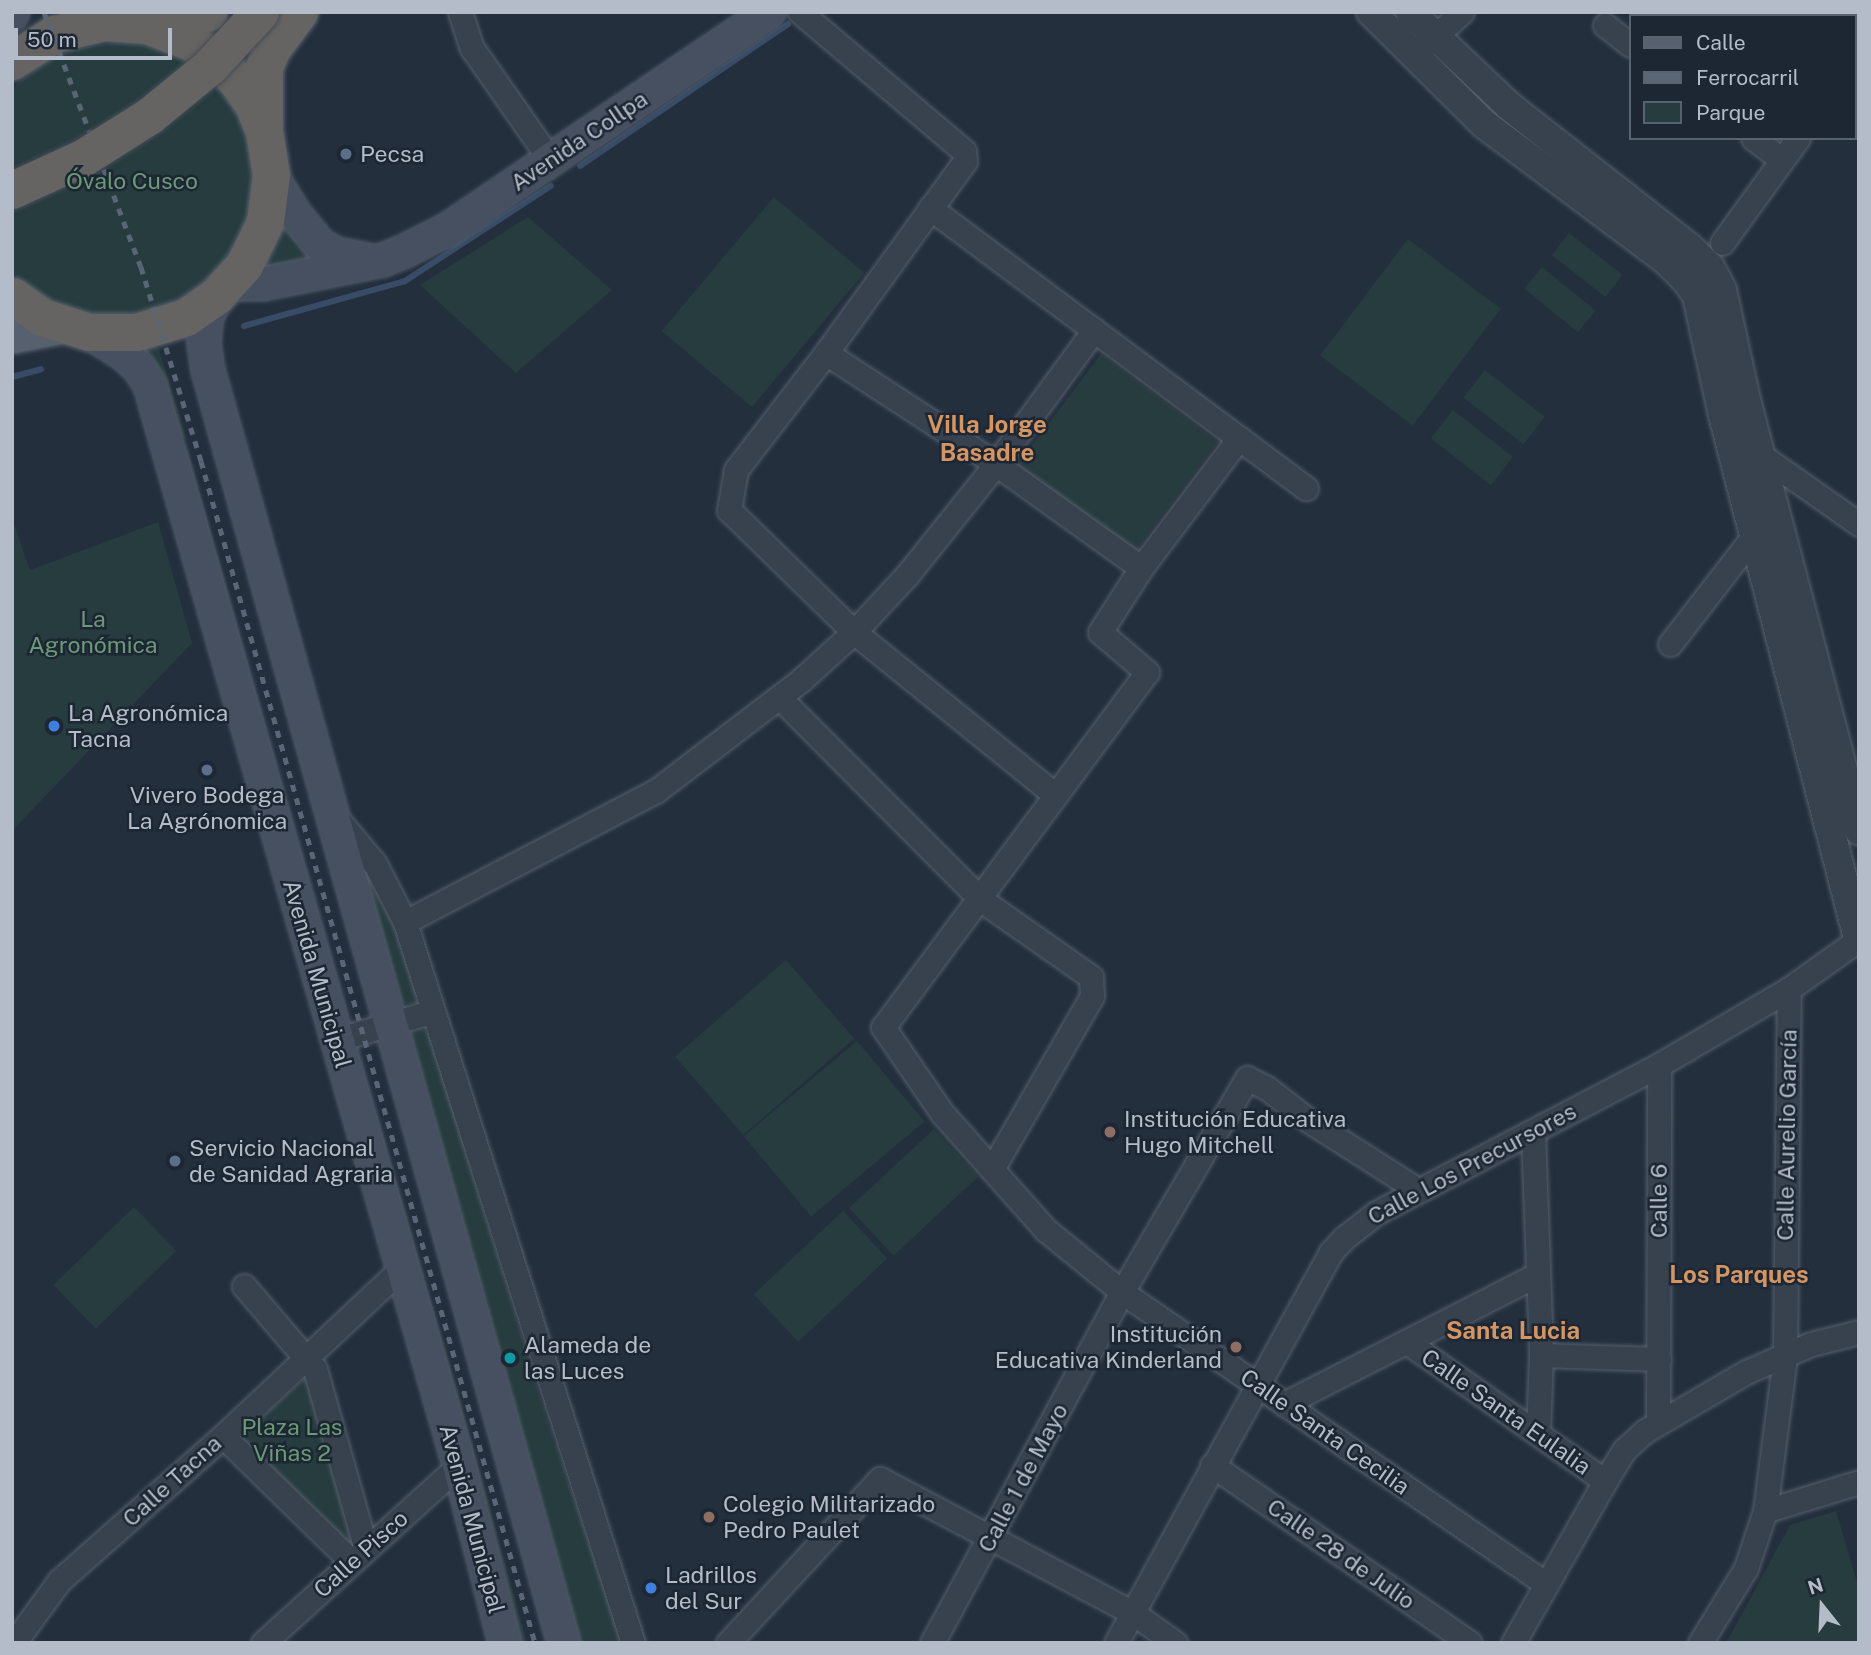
<!DOCTYPE html>
<html>
<head>
<meta charset="utf-8">
<style>
	body { margin:0 }
	#map { position:relative; width:1871px; height:1655px; overflow:hidden; background:#242f3e; font-family:"Public Sans",sans-serif }
	div>[style] { position:absolute }
	[style*='--x'] { left:calc(var(--x)*1px); top:calc(var(--y)*1px); width:calc(var(--w)*1px); rotate:calc(var(--a)*1deg) }
	.green>* { inset:0; background:#263c3f; transform-origin:0 0 }
	.stream>* { height:6px; margin:-3px; padding:0 3px; transform-origin:3px; border-radius:3px; background:#394c67 }
	.roads { filter:drop-shadow(0 0 2px #565f6c) drop-shadow(0 0 2px #565f6c) }
	.minor>* { height:23px; margin:-11.5px; padding:0 11.5px; transform-origin:11.5px; border-radius:11.5px; background:#38414e }
	.tertiary>* { height:28px; margin:-14px; padding:0 14px; transform-origin:14px; border-radius:14px; background:#38414e }
	.secondary>* { height:32px; margin:-16px; padding:0 16px; transform-origin:16px; border-radius:16px; background:#465061 }
	.primary>* { height:35px; margin:-17.5px; padding:0 17.5px; transform-origin:17.5px; border-radius:17.5px; background:#56606e }
	.trunk>* { height:37px; margin:-18.5px; padding:0 18.5px; transform-origin:18.5px; border-radius:18.5px; background:#656462 }
	.rail>* { height:5px; margin-top:-2.5px; transform-origin:0; background:repeating-linear-gradient(90deg,#5a6575 0 7px,transparent 0 14px) }
	.bridges { filter:drop-shadow(0 0 2px #434c59) drop-shadow(0 0 2px #434c59) }
	.trunk-bridge>* { height:37px; margin:-18.5px; padding:0 18.5px; transform-origin:18.5px; border-radius:18.5px; background:#656462 }
	.dots>* { width:19px; height:19px; translate:-50% -50%; box-sizing:border-box; border:4px solid #1d2633; border-radius:50% }
	span { translate:-50% -50%; white-space:nowrap; text-align:center; line-height:1.15; -webkit-text-stroke:5px #1d2633; paint-order:stroke }
	.street-label { font-size:23px; color:#b4bcc9 }
	.poi-label { font-size:23px; color:#b4bcc9 }
	.left { translate:0 -50%; text-align:left }
	.right { translate:-100% -50%; text-align:right }
	.park-label { font-size:23px; color:#6b9a76 }
	.neighbourhood-label { font-size:24px; color:#d59563; font-weight:700 }
	.frame { position:absolute; inset:0; border:14px solid #b4bcc9; pointer-events:none }
	.legend { position:absolute; left:1629px; top:14px; width:228px; height:126px; box-sizing:border-box; background:#1d2633; border:2px solid #59626f; margin:0; padding:9px 12px; list-style:none; font-size:21px; color:#b4bcc9 }
	.legend li { display:flex; align-items:center; gap:14px; height:35px }
	.legend b { width:35px; border:2px solid #59626f }
	.north { position:absolute; left:1787px; top:1571px; width:70px; height:70px; -webkit-text-stroke:5px #1d2633; paint-order:stroke; rotate:342deg; font-size:19px; font-weight:700; line-height:28px; text-align:center; color:#b4bcc9 }
	.north::after { content:''; display:block; margin:auto; width:24px; height:32px; background:#b4bcc9; clip-path:polygon(50% 0,100% 100%,50% 72%,0 100%) }
	.scale { position:absolute; left:14px; top:28px; width:158px; height:32px; box-sizing:border-box; border:4px solid #b4bcc9; border-top:0; padding-left:9px; font-size:21px; line-height:24px; white-space:nowrap; color:#b4bcc9; -webkit-text-stroke:5px #1d2633; paint-order:stroke }
</style>
</head>
<body>
<div id="map">
	<div class="green">
		<div style="clip-path:polygon(116px 42px,146px 45px,172px 54px,197px 68px,218px 87px,234px 107px,246px 133px,253px 164px,253px 199px,245px 228px,223px 267px,185px 299px,144px 315px,85px 315px,54px 304px,25px 286px,12px 272px,12px 88px,43px 62px,65px 51px)"></div>
		<div style="left:774px;top:197px;width:118px;height:175px;rotate:40deg"></div>
		<div style="clip-path:polygon(281px 216px,311px 259px,254px 276px)"></div>
		<div style="clip-path:polygon(528px 217px,612px 290px,516px 373px,420px 285px)"></div>
		<div style="left:1569px;top:233px;width:68px;height:28px;rotate:38deg"></div>
		<div style="left:1408px;top:239px;width:116px;height:146px;rotate:37deg"></div>
		<div style="left:1542px;top:267px;width:69px;height:28px;rotate:39deg"></div>
		<div style="clip-path:polygon(158px 346px,186px 437px,180px 439px,139px 351px)"></div>
		<div style="left:1101px;top:354px;width:146px;height:140px;rotate:37deg"></div>
		<div style="left:1485px;top:370px;width:76px;height:35px;rotate:38deg"></div>
		<div style="left:1453px;top:410px;width:76px;height:36px;rotate:38deg"></div>
		<div style="clip-path:polygon(188px 450px,322px 927px,315px 930px,182px 452px)"></div>
		<div style="clip-path:polygon(12px 518px,30px 570px,158px 522px,192px 643px,12px 831px)"></div>
		<div style="clip-path:polygon(378px 890px,394px 921px,418px 995px,415px 1003px,405px 1004px,395px 998px,370px 893px)"></div>
		<div style="left:786px;top:960px;width:104px;height:147px;rotate:49deg"></div>
		<div style="clip-path:polygon(421px 1028px,430px 1035px,545px 1413px,622px 1643px,577px 1643px,407px 1037px)"></div>
		<div style="left:857px;top:1041px;width:105px;height:148px;rotate:50deg"></div>
		<div style="clip-path:polygon(359px 1055px,456px 1385px,527px 1643px,515px 1643px,350px 1057px)"></div>
		<div style="left:934px;top:1129px;width:65px;height:116px;rotate:47deg"></div>
		<div style="left:134px;top:1207px;width:61px;height:112px;rotate:46deg"></div>
		<div style="left:843px;top:1211px;width:65px;height:122px;rotate:47deg"></div>
		<div style="clip-path:polygon(310px 1374px,360px 1545px,351px 1549px,240px 1438px)"></div>
		<div style="clip-path:polygon(1836px 1511px,1859px 1589px,1859px 1643px,1726px 1643px,1790px 1525px)"></div>
	</div>
	<div class="stream">
		<div style="--x:580;--y:166;--w:252;--a:-34.3"></div>
		<div style="--x:244;--y:326;--w:167;--a:-15.6"></div>
		<div style="--x:405;--y:281;--w:174;--a:-33.1"></div>
		<div style="--x:12;--y:377;--w:30;--a:-15"></div>
	</div>
	<div class="roads">
		<div class="minor">
			<div style="--x:460;--y:12;--w:38;--a:72"></div>
			<div style="--x:472;--y:48;--w:138;--a:55"></div>
			<div style="--x:800;--y:12;--w:215;--a:40.3"></div>
			<div style="--x:964;--y:151;--w:10;--a:84"></div>
			<div style="--x:965;--y:161;--w:237;--a:125.9"></div>
			<div style="--x:826;--y:353;--w:148;--a:127.6"></div>
			<div style="--x:736;--y:470;--w:41;--a:99.9"></div>
			<div style="--x:729;--y:510;--w:175;--a:44.3"></div>
			<div style="--x:854;--y:632;--w:259;--a:39"></div>
			<div style="--x:1820;--y:12;--w:6;--a:45"></div>
			<div style="--x:1728;--y:16;--w:5;--a:-53"></div>
			<div style="--x:1605;--y:25;--w:33;--a:38"></div>
			<div style="--x:1423;--y:47;--w:52;--a:-41.9"></div>
			<div style="--x:1855;--y:58;--w:6;--a:-51"></div>
			<div style="--x:1753;--y:138;--w:36;--a:37"></div>
			<div style="--x:930;--y:208;--w:469;--a:36.7"></div>
			<div style="--x:1722;--y:243;--w:130;--a:-54.1"></div>
			<div style="--x:826;--y:353;--w:203;--a:33.1"></div>
			<div style="--x:996;--y:464;--w:178;--a:35.6"></div>
			<div style="--x:1141;--y:568;--w:163;--a:-53"></div>
			<div style="--x:1759;--y:454;--w:122;--a:35"></div>
			<div style="--x:1141;--y:568;--w:76;--a:122.6"></div>
			<div style="--x:1100;--y:632;--w:62;--a:40.4"></div>
			<div style="--x:1147;--y:672;--w:442;--a:126.6"></div>
			<div style="--x:883;--y:1027;--w:104;--a:55.5"></div>
			<div style="--x:942;--y:1113;--w:157;--a:48.4"></div>
			<div style="--x:1046;--y:1230;--w:98;--a:39.2"></div>
			<div style="--x:1122;--y:1292;--w:515;--a:34.55"></div>
			<div style="--x:1670;--y:644;--w:139;--a:-52.3"></div>
			<div style="--x:779;--y:697;--w:285;--a:45.1"></div>
			<div style="--x:980;--y:899;--w:136;--a:35.1"></div>
			<div style="--x:1091;--y:977;--w:19;--a:87"></div>
			<div style="--x:1092;--y:996;--w:200;--a:120"></div>
			<div style="--x:336;--y:817;--w:61;--a:50.3"></div>
			<div style="--x:375;--y:864;--w:65;--a:62.7"></div>
			<div style="--x:405;--y:922;--w:756;--a:72.45"></div>
			<div style="--x:405;--y:922;--w:283;--a:-27.6"></div>
			<div style="--x:656;--y:791;--w:183;--a:-37.4"></div>
			<div style="--x:801;--y:680;--w:72;--a:-42.2"></div>
			<div style="--x:854;--y:632;--w:78;--a:-47.1"></div>
			<div style="--x:907;--y:575;--w:142;--a:-51.3"></div>
			<div style="--x:996;--y:464;--w:166;--a:-53.8"></div>
			<div style="--x:336;--y:1040;--w:101;--a:-16.6"></div>
			<div style="--x:1533;--y:1132;--w:223;--a:87.9"></div>
			<div style="--x:1541;--y:1355;--w:77;--a:92.2"></div>
			<div style="--x:244;--y:1286;--w:109;--a:49.5"></div>
			<div style="--x:315;--y:1369;--w:187;--a:74.2"></div>
			<div style="--x:1407;--y:1342;--w:242;--a:35.1"></div>
			<div style="--x:1541;--y:1355;--w:118;--a:1.9"></div>
			<div style="--x:1284;--y:1404;--w:285;--a:-27.1"></div>
			<div style="--x:1658;--y:1422;--w:357;--a:-89.8"></div>
			<div style="--x:223;--y:1436;--w:180;--a:44.3"></div>
			<div style="--x:1212;--y:1465;--w:313;--a:34.6"></div>
			<div style="--x:1765;--y:1511;--w:98;--a:-17.1"></div>
			<div style="--x:14;--y:1643;--w:77;--a:-54"></div>
			<div style="--x:59;--y:1581;--w:219;--a:-41.5"></div>
			<div style="--x:223;--y:1436;--w:244;--a:-43.2"></div>
			<div style="--x:263;--y:1643;--w:265;--a:-42.2"></div>
			<div style="--x:728;--y:1643;--w:224;--a:-47.2"></div>
			<div style="--x:880;--y:1479;--w:286;--a:27.9"></div>
			<div style="--x:1133;--y:1613;--w:52;--a:35.5"></div>
			<div style="--x:932;--y:1643;--w:399;--a:-61.6"></div>
			<div style="--x:1122;--y:1292;--w:248;--a:-59.7"></div>
			<div style="--x:1247;--y:1078;--w:22;--a:27"></div>
			<div style="--x:1267;--y:1088;--w:52;--a:38"></div>
			<div style="--x:1308;--y:1120;--w:130;--a:32.5"></div>
			<div style="--x:1116;--y:1643;--w:446;--a:-61.2"></div>
			<div style="--x:1331;--y:1252;--w:19;--a:-47"></div>
			<div style="--x:1344;--y:1238;--w:41;--a:-38"></div>
			<div style="--x:1376;--y:1213;--w:319;--a:-27.6"></div>
			<div style="--x:1659;--y:1065;--w:151;--a:-30.3"></div>
			<div style="--x:1513;--y:1643;--w:192;--a:-60.4"></div>
			<div style="--x:1608;--y:1476;--w:31;--a:-58"></div>
			<div style="--x:1624;--y:1450;--w:28;--a:-42"></div>
			<div style="--x:1645;--y:1431;--w:117;--a:-30.3"></div>
			<div style="--x:1746;--y:1372;--w:71;--a:-23.3"></div>
			<div style="--x:1811;--y:1344;--w:49;--a:-14"></div>
			<div style="--x:1700;--y:1643;--w:88;--a:-58.5"></div>
			<div style="--x:1746;--y:1568;--w:60;--a:-71.6"></div>
			<div style="--x:1765;--y:1511;--w:156;--a:-82.6"></div>
			<div style="--x:1785;--y:1356;--w:367;--a:-89.4"></div>
			<div style="--x:1789;--y:989;--w:86;--a:-35.5"></div>
		</div>
		<div class="tertiary">
			<div style="--x:1371;--y:12;--w:159;--a:44.7"></div>
			<div style="--x:1484;--y:124;--w:229;--a:36.8"></div>
			<div style="--x:1667;--y:261;--w:27;--a:45"></div>
			<div style="--x:1686;--y:280;--w:19;--a:55"></div>
			<div style="--x:1697;--y:296;--w:122;--a:77.7"></div>
			<div style="--x:1723;--y:415;--w:544;--a:75.53"></div>
			<div style="--x:1410;--y:12;--w:137;--a:43.5"></div>
			<div style="--x:1509;--y:106;--w:230;--a:38.1"></div>
			<div style="--x:1690;--y:248;--w:28;--a:44"></div>
			<div style="--x:1710;--y:267;--w:26;--a:62"></div>
			<div style="--x:1722;--y:290;--w:113;--a:77.7"></div>
			<div style="--x:1746;--y:400;--w:445;--a:75.3"></div>
		</div>
		<div class="secondary">
			<div style="--x:12;--y:14;--w:2;--a:-63"></div>
			<div style="--x:271;--y:175;--w:44;--a:58.8"></div>
			<div style="--x:294;--y:213;--w:41;--a:50.9"></div>
			<div style="--x:320;--y:245;--w:18;--a:29"></div>
			<div style="--x:336;--y:254;--w:33;--a:11"></div>
			<div style="--x:229;--y:284;--w:33;--a:0"></div>
			<div style="--x:262;--y:284;--w:123;--a:-11.2"></div>
			<div style="--x:383;--y:260;--w:22;--a:-22"></div>
			<div style="--x:403;--y:252;--w:49;--a:-26.6"></div>
			<div style="--x:447;--y:230;--w:389;--a:-34.1"></div>
			<div style="--x:216;--y:296;--w:26;--a:113"></div>
			<div style="--x:206;--y:320;--w:23;--a:95"></div>
			<div style="--x:204;--y:343;--w:27;--a:82"></div>
			<div style="--x:208;--y:370;--w:1322;--a:74.38"></div>
			<div style="--x:89;--y:332;--w:41;--a:32.2"></div>
			<div style="--x:124;--y:354;--w:21;--a:43"></div>
			<div style="--x:139;--y:368;--w:20;--a:57"></div>
			<div style="--x:150;--y:385;--w:1123;--a:74.03"></div>
			<div style="--x:459;--y:1465;--w:184;--a:75.5"></div>
		</div>
		<div class="primary">
			<div style="--x:12;--y:335;--w:52;--a:-11.1"></div>
		</div>
		<div class="trunk">
			<div style="--x:164;--y:30;--w:48;--a:-21.8"></div>
			<div style="--x:12;--y:61;--w:50;--a:-32.7"></div>
			<div style="--x:54;--y:34;--w:51;--a:-13.5"></div>
			<div style="--x:104;--y:22;--w:43;--a:4"></div>
			<div style="--x:147;--y:25;--w:47;--a:21.1"></div>
			<div style="--x:191;--y:42;--w:29;--a:34"></div>
			<div style="--x:215;--y:58;--w:30;--a:46"></div>
			<div style="--x:236;--y:80;--w:29;--a:55"></div>
			<div style="--x:253;--y:104;--w:29;--a:68"></div>
			<div style="--x:264;--y:131;--w:45;--a:81"></div>
			<div style="--x:271;--y:175;--w:47;--a:97.3"></div>
			<div style="--x:265;--y:222;--w:48;--a:116"></div>
			<div style="--x:244;--y:265;--w:42;--a:132.1"></div>
			<div style="--x:216;--y:296;--w:37;--a:145"></div>
			<div style="--x:186;--y:317;--w:51;--a:163"></div>
			<div style="--x:137;--y:332;--w:48;--a:180"></div>
			<div style="--x:89;--y:332;--w:49;--a:-162.3"></div>
			<div style="--x:42;--y:317;--w:37;--a:-145"></div>
			<div style="--x:264;--y:123;--w:56;--a:-90"></div>
			<div style="--x:264;--y:67;--w:21;--a:-67"></div>
			<div style="--x:272;--y:48;--w:45;--a:-53.1"></div>
		</div>
	</div>
	<div class="rail">
		<div style="--x:44;--y:12;--w:273;--a:69.2"></div>
		<div style="--x:141;--y:267;--w:203;--a:72.8"></div>
		<div style="--x:201;--y:461;--w:1228;--a:74.22"></div>
	</div>
	<div class="bridges">
		<div class="trunk-bridge">
			<div style="--x:12;--y:190;--w:79;--a:-24.6"></div>
			<div style="--x:84;--y:157;--w:77;--a:-32.2"></div>
			<div style="--x:149;--y:116;--w:79;--a:-39.3"></div>
			<div style="--x:210;--y:66;--w:74;--a:-47.2"></div>
		</div>
	</div>
	<div class="dots">
		<div style="left:346px;top:154px;background:#5c6f8a"></div>
		<div style="left:54px;top:726px;background:#3f7fe0"></div>
		<div style="left:207px;top:770px;background:#5c6f8a"></div>
		<div style="left:1110px;top:1132px;background:#8d6e63"></div>
		<div style="left:175px;top:1161px;background:#5c6f8a"></div>
		<div style="left:1236px;top:1347px;background:#8d6e63"></div>
		<div style="left:510px;top:1358px;background:#0f9aa8"></div>
		<div style="left:709px;top:1517px;background:#8d6e63"></div>
		<div style="left:651px;top:1588px;background:#3f7fe0"></div>
	</div>
	<div class="street-label">
		<span style="left:579px;top:141px;rotate:-34deg">Avenida Collpa</span>
		<span style="left:317px;top:974px;rotate:74deg">Avenida Municipal</span>
		<span style="left:1787px;top:1135px;rotate:-89deg">Calle Aurelio García</span>
		<span style="left:1472px;top:1164px;rotate:-28deg">Calle Los Precursores</span>
		<span style="left:1659px;top:1201px;rotate:-90deg">Calle 6</span>
		<span style="left:1506px;top:1412px;rotate:35deg">Calle Santa Eulalia</span>
		<span style="left:1325px;top:1432px;rotate:35deg">Calle Santa Cecilia</span>
		<span style="left:1023px;top:1478px;rotate:-62deg">Calle 1 de Mayo</span>
		<span style="left:172px;top:1481px;rotate:-42deg">Calle Tacna</span>
		<span style="left:472px;top:1519px;rotate:75deg">Avenida Municipal</span>
		<span style="left:361px;top:1554px;rotate:-42deg">Calle Pisco</span>
		<span style="left:1341px;top:1554px;rotate:35deg">Calle 28 de Julio</span>
	</div>
	<div class="poi-label">
		<span class="left" style="left:360px;top:154px">Pecsa</span>
		<span class="left" style="left:68px;top:726px">La Agronómica<br>Tacna</span>
		<span style="left:207px;top:808px">Vivero Bodega<br>La Agrónomica</span>
		<span class="left" style="left:1124px;top:1132px">Institución Educativa<br>Hugo Mitchell</span>
		<span class="left" style="left:189px;top:1161px">Servicio Nacional<br>de Sanidad Agraria</span>
		<span class="right" style="left:1222px;top:1347px">Institución<br>Educativa Kinderland</span>
		<span class="left" style="left:524px;top:1358px">Alameda de<br>las Luces</span>
		<span class="left" style="left:723px;top:1517px">Colegio Militarizado<br>Pedro Paulet</span>
		<span class="left" style="left:665px;top:1588px">Ladrillos<br>del Sur</span>
	</div>
	<div class="park-label">
		<span style="left:132px;top:181px">Óvalo Cusco</span>
		<span style="left:93px;top:632px">La<br>Agronómica</span>
		<span style="left:292px;top:1440px">Plaza Las<br>Viñas 2</span>
	</div>
	<div class="neighbourhood-label">
		<span style="left:987px;top:439px">Villa Jorge<br>Basadre</span>
		<span style="left:1739px;top:1275px">Los Parques</span>
		<span style="left:1513px;top:1331px">Santa Lucia</span>
	</div>
	<div class="frame"></div>
	<ul class="legend">
	<li><b style="height:9px;background:#56606e"></b>Calle</li>
	<li><b style="height:9px;background:#5a6575"></b>Ferrocarril</li>
	<li><b style="height:19px;background:#263c3f"></b>Parque</li>
	</ul>
	<div class="north">N</div>
	<div class="scale">50 m</div>
</div>
</body>
</html>
